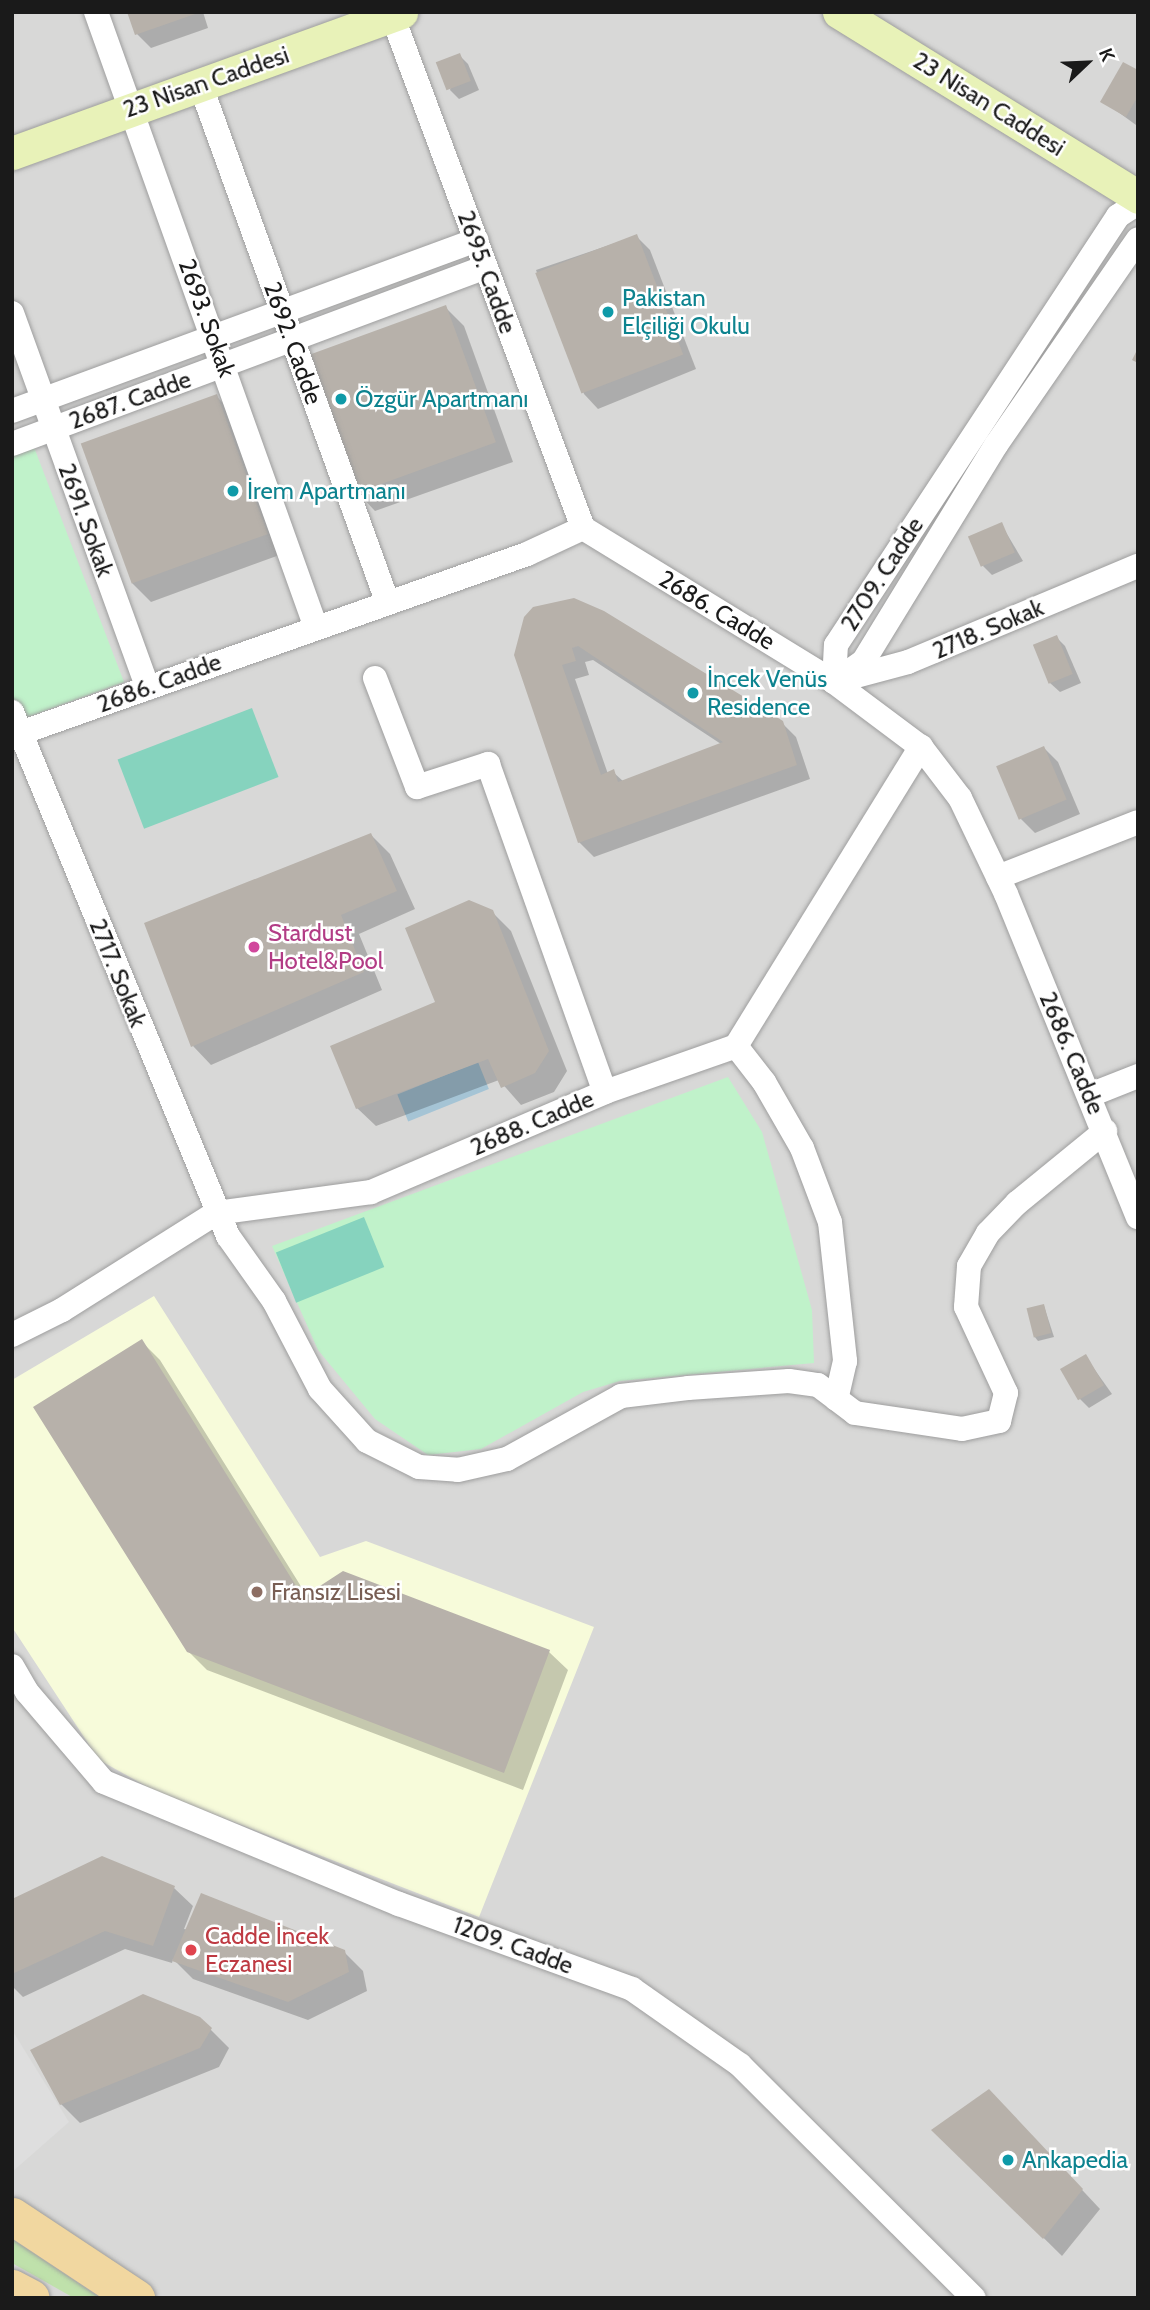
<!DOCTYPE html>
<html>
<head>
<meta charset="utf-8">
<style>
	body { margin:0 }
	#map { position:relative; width:1150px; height:2310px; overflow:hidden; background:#ebe9e1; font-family:Cabin,sans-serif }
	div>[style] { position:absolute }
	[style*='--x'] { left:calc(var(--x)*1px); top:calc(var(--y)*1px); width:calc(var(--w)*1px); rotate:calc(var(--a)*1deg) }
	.residential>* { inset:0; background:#d8d8d7; transform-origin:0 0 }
	.education>* { inset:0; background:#f7fbda }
	.grass>* { inset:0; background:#bfe1ab }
	.park>* { inset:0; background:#c0f2ca }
	.pitch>* { inset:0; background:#86d3be; transform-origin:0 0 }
	.parking>* { inset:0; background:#dedede }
	.water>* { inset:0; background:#a5c4d5; transform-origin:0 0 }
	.shadow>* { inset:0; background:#0003 }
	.building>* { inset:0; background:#b7b1aa; transform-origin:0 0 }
	.roads { filter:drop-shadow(0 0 2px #9e9e9e) drop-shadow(0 0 2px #9e9e9e) }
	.street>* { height:24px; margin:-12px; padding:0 12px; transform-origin:12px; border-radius:12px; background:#fff }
	.secondary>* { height:33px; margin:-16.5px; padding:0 16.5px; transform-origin:16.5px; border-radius:16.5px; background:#e8f2b8 }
	.primary>* { height:37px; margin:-18.5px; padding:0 18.5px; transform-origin:18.5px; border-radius:18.5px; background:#f1d7a0 }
	.dots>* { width:19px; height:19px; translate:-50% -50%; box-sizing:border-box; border:4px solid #fff; border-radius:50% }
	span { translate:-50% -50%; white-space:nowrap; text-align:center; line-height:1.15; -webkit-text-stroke:5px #fff; paint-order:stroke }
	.street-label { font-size:24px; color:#1a1a1a }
	.culture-label { font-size:24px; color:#0d838f }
	.left { translate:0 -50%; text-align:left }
	.hotel-label { font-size:24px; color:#b23c85 }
	.education-label { font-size:24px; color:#785e54 }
	.health-label { font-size:24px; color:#be3a42 }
	.frame { position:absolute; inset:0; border:14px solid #1a1a1a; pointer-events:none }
	.north { position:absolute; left:1052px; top:28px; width:70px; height:70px; -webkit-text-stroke:5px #fff; paint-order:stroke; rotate:67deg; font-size:19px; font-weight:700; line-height:28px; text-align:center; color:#1a1a1a }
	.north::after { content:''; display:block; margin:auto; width:24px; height:32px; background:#1a1a1a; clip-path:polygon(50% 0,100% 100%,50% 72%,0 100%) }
</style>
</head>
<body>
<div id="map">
	<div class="residential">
		<div style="left:12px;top:12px;width:1126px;height:2286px"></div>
	</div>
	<div class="education">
		<div style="clip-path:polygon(154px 1296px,320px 1557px,366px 1541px,594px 1627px,479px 1917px,157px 1792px,99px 1760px,12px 1627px,12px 1380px)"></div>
	</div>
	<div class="grass">
		<div style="clip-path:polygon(12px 2239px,90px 2291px,100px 2298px,74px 2298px,12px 2263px)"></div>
	</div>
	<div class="park">
		<div style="clip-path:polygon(32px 442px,124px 682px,22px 719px,12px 694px,12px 450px)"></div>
		<div style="clip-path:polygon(728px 1077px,762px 1132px,812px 1310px,814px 1363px,620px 1381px,583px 1392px,481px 1449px,428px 1455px,375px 1419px,318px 1350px,272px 1246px)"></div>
	</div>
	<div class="pitch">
		<div style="left:252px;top:708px;width:74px;height:144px;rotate:69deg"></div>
		<div style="left:364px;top:1217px;width:54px;height:95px;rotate:68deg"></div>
	</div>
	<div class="parking">
		<div style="clip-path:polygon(12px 2030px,69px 2122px,12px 2172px)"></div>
	</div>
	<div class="water">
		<div style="left:478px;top:1062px;width:29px;height:87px;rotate:68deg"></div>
	</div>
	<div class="shadow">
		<div style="clip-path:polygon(129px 12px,203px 12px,208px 28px,151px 48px,137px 34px)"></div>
		<div style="clip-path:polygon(459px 55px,468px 64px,479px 90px,459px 99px,450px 90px)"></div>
		<div style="clip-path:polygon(1138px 72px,1138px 121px,1136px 125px,1103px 101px)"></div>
		<div style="clip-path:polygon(636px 236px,650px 250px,696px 369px,598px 409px,584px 394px,536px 270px)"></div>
		<div style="clip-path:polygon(445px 307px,464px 326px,513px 462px,375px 511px,357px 492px)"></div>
		<div style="clip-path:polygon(216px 396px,235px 415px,285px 553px,151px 602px,132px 583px)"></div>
		<div style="clip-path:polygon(1001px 524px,1023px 561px,992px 575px,983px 566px)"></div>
		<div style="clip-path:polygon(evenodd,526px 618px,782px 723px,796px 737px,810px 779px,594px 857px,579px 842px,526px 618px,593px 660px,721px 744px,624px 782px,613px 772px,608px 774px,575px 679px,589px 675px,585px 662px,593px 660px)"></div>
		<div style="clip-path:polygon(1056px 637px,1065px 646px,1081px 683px,1060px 692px,1050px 683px)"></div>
		<div style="clip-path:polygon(1044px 748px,1058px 762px,1080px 814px,1035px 833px,1021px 819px)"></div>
		<div style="clip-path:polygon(371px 835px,390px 854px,415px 909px,359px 934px,382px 990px,211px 1065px,193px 1046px)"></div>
		<div style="clip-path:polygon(492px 912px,511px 931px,567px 1071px,554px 1092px,521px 1105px,499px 1080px,376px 1126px,357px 1108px,438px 1003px)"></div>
		<div style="clip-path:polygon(1044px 1306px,1054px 1337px,1038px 1341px,1034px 1336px)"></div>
		<div style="clip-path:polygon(141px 1341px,160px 1360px,307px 1596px,549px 1652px,568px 1670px,523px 1790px,207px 1670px,188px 1651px)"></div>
		<div style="clip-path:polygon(1085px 1356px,1112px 1394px,1089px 1408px,1080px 1399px)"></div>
		<div style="clip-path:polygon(174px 1888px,193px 1906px,184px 1929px,344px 1952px,363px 1971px,367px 1991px,308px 2020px,193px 1979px,173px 1959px,172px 1963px,125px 1949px,23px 1997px,12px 1986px,12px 1901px)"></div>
		<div style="clip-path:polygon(199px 2018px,229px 2048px,219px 2067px,80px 2123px,61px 2104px)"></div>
		<div style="clip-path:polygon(1007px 2110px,1100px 2209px,1062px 2256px,952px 2148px)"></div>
	</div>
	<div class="building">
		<div style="clip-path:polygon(127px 12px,198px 12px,198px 13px,135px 35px)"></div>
		<div style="left:460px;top:53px;width:30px;height:26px;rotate:69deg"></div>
		<div style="clip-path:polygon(1123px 62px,1138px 70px,1138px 96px,1126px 117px,1100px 102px)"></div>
		<div style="left:637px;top:234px;width:129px;height:109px;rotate:69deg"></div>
		<div style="left:446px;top:305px;width:146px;height:149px;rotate:70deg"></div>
		<div style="clip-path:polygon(1138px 348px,1138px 363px,1132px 360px)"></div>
		<div style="left:217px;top:394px;width:149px;height:145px;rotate:70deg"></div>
		<div style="left:1002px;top:522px;width:33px;height:37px;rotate:67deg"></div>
		<div style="clip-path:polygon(evenodd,574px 598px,604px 611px,783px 721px,797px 765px,578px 843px,514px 655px,524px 617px,533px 607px,574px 598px,578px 646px,723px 742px,618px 782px,614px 769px,601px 775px,562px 665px,576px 661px,572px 648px,578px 646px)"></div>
		<div style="left:1057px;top:635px;width:42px;height:26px;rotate:68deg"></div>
		<div style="left:1044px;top:746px;width:58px;height:52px;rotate:67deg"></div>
		<div style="clip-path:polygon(371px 833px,397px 891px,341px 915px,364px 972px,191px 1047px,144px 923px)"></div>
		<div style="clip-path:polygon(469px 900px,493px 910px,549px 1051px,535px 1073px,501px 1088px,488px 1059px,356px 1109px,330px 1046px,435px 1002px,405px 928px)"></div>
		<div style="left:1044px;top:1304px;width:30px;height:18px;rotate:76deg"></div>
		<div style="clip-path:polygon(142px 1339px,303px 1597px,343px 1571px,550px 1650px,504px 1773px,187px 1652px,33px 1407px)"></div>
		<div style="left:1086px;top:1354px;width:36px;height:30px;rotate:60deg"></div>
		<div style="clip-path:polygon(102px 1856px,175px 1886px,153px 1946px,105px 1931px,12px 1974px,12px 1899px)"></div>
		<div style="clip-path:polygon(201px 1893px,345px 1950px,349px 1972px,288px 2002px,172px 1961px)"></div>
		<div style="clip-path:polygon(143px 1994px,200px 2017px,212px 2028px,200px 2048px,60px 2105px,30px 2050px)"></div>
		<div style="clip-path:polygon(989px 2089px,1083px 2189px,1043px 2239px,931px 2130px)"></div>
	</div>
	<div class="roads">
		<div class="street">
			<div style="--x:96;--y:12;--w:651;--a:70.34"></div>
			<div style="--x:392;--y:15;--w:547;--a:69.58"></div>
			<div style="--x:200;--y:84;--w:550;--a:70.11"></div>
			<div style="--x:12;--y:313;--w:399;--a:70.1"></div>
			<div style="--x:12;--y:411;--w:495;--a:-20.2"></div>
			<div style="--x:12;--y:444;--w:503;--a:-20.49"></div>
			<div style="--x:375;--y:678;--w:117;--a:68.9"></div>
			<div style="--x:417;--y:787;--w:75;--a:-17.9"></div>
			<div style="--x:488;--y:764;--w:348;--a:70.4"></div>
			<div style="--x:845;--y:679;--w:65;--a:-15.1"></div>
			<div style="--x:908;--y:662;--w:249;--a:-22.7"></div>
			<div style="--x:834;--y:682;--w:37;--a:-87"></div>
			<div style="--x:836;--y:645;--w:513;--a:-56.68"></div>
			<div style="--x:1118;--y:216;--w:24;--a:-33"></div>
			<div style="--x:834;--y:682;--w:35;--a:-35"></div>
			<div style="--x:863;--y:662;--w:255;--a:-58.5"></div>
			<div style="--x:996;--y:445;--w:250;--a:-55.4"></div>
			<div style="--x:12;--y:712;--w:567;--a:67.6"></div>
			<div style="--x:228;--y:1236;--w:80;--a:54.7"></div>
			<div style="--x:274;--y:1301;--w:99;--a:62.4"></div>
			<div style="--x:320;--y:1389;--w:70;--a:47.9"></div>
			<div style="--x:367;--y:1441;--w:58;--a:26.6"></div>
			<div style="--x:419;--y:1467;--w:39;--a:4"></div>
			<div style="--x:458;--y:1470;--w:50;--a:-12.7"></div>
			<div style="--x:507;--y:1459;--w:130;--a:-28.9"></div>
			<div style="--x:621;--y:1396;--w:67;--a:-6.8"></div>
			<div style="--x:688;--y:1388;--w:101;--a:-4"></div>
			<div style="--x:789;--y:1381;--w:29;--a:8"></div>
			<div style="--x:818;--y:1385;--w:46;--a:37.1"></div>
			<div style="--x:855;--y:1413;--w:108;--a:8.5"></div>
			<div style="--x:962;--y:1429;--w:38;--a:-12"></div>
			<div style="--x:999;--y:1421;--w:29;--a:-76"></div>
			<div style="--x:1006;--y:1393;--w:95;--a:-114.9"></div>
			<div style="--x:966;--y:1307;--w:41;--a:-85.8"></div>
			<div style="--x:969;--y:1266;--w:38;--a:-60"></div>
			<div style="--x:988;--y:1233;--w:42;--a:-46"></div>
			<div style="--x:1017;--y:1203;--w:114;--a:-39.3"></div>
			<div style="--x:12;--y:736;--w:546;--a:-19.46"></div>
			<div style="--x:527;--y:554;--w:62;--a:-24.9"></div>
			<div style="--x:583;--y:528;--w:294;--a:31.5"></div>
			<div style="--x:834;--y:682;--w:109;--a:36.8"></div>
			<div style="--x:921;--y:747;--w:64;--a:52.6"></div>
			<div style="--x:960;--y:798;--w:106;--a:64.4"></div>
			<div style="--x:1006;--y:894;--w:349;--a:67.8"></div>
			<div style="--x:998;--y:877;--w:150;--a:-21.4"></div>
			<div style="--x:736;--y:1046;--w:46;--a:52.1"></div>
			<div style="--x:764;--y:1082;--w:76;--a:60.1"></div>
			<div style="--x:802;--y:1148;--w:79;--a:69.3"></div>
			<div style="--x:830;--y:1222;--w:140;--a:83.8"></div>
			<div style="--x:845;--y:1361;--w:39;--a:103"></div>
			<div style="--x:1090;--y:1095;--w:52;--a:-21.6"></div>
			<div style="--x:12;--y:1335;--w:56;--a:-26.6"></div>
			<div style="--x:62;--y:1310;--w:182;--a:-32.2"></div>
			<div style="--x:216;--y:1213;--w:156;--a:-7.7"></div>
			<div style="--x:371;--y:1192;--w:254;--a:-23.1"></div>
			<div style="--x:605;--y:1092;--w:139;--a:-19.3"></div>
			<div style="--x:736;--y:1046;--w:352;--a:-58.3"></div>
			<div style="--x:12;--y:1666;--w:30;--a:60"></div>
			<div style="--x:27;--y:1692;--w:118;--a:49.5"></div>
			<div style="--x:104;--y:1782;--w:319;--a:22.5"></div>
			<div style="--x:399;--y:1904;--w:248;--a:20"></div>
			<div style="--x:632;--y:1989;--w:132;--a:35.1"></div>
			<div style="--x:740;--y:2065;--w:330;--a:44.9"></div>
		</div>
		<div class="secondary">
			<div style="--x:839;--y:12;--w:352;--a:31.7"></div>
			<div style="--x:12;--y:153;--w:414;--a:-19.9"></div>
		</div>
		<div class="primary">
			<div style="--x:12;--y:2216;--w:149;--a:33.5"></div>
			<div style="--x:12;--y:2288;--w:21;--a:28"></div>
		</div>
	</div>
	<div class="dots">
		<div style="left:608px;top:312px;background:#0f9aa8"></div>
		<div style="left:341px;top:399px;background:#0f9aa8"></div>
		<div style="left:233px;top:491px;background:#0f9aa8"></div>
		<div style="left:693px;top:693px;background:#0f9aa8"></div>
		<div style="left:254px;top:947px;background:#d1479c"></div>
		<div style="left:257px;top:1592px;background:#8d6e63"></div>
		<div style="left:191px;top:1950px;background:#e0444e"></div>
		<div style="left:1008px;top:2160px;background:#0f9aa8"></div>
	</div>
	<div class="street-label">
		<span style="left:206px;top:82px;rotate:-19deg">23 Nisan Caddesi</span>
		<span style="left:989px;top:104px;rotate:32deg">23 Nisan Caddesi</span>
		<span style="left:487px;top:272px;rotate:70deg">2695. Cadde</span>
		<span style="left:207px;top:318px;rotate:70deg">2693. Sokak</span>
		<span style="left:293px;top:343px;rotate:70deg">2692. Cadde</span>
		<span style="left:130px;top:400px;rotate:-20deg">2687. Cadde</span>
		<span style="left:86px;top:520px;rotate:70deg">2691. Sokak</span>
		<span style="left:882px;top:574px;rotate:-57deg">2709. Cadde</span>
		<span style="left:717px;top:610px;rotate:31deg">2686. Cadde</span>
		<span style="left:988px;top:629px;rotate:-23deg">2718. Sokak</span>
		<span style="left:159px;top:683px;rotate:-20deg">2686. Cadde</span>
		<span style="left:118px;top:973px;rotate:68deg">2717. Sokak</span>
		<span style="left:1072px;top:1053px;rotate:67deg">2686. Cadde</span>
		<span style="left:532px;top:1123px;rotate:-23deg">2688. Cadde</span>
		<span style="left:513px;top:1945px;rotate:20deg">1209. Cadde</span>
	</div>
	<div class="culture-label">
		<span class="left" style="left:622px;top:312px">Pakistan<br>Elçiliği Okulu</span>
		<span class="left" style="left:355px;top:399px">Özgür Apartmanı</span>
		<span class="left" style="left:247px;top:491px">İrem Apartmanı</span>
		<span class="left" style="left:707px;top:693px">İncek Venüs<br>Residence</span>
		<span class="left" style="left:1022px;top:2160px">Ankapedia</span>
	</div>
	<div class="hotel-label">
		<span class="left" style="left:268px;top:947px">Stardust<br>Hotel&amp;Pool</span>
	</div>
	<div class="education-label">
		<span class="left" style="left:271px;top:1592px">Fransız Lisesi</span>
	</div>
	<div class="health-label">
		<span class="left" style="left:205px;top:1950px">Cadde İncek<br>Eczanesi</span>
	</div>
	<div class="frame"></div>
	<div class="north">K</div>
</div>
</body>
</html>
